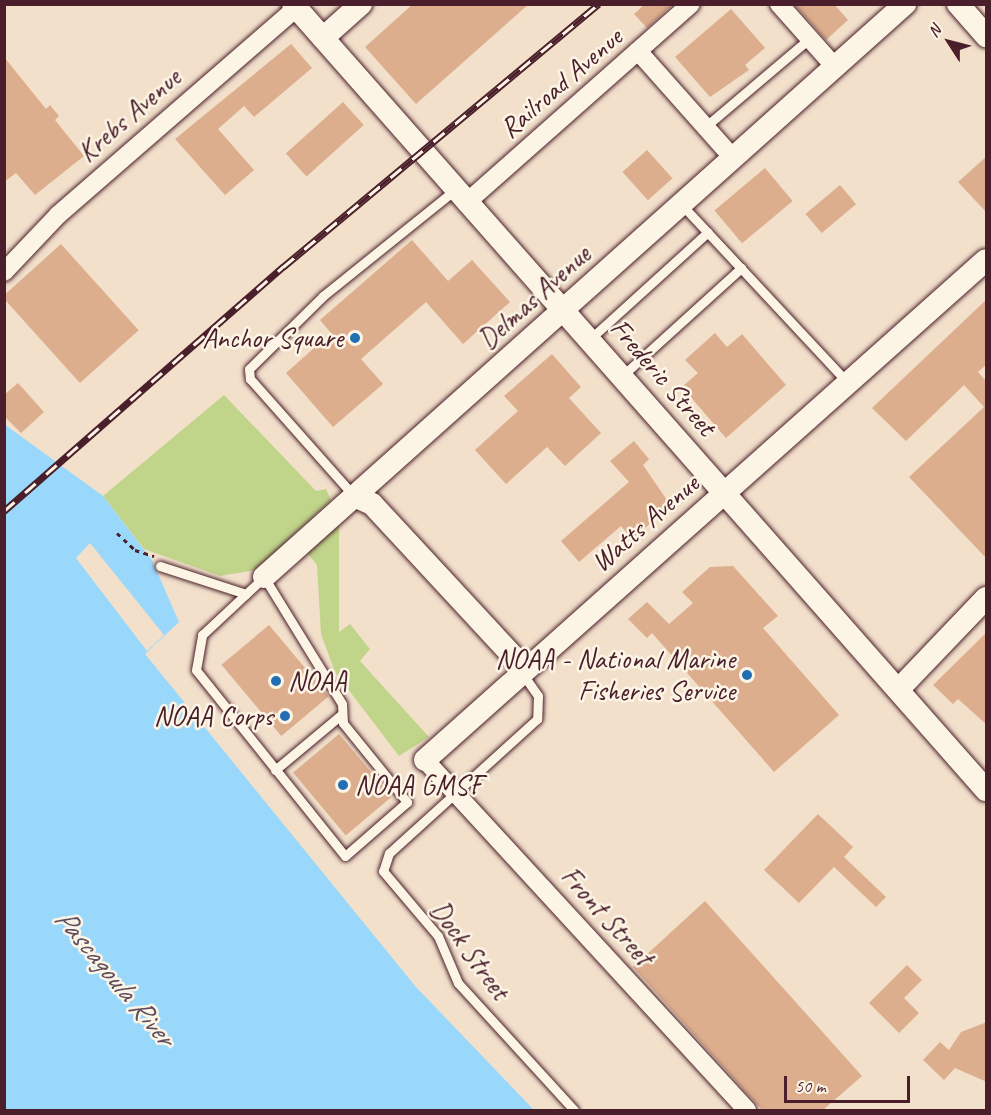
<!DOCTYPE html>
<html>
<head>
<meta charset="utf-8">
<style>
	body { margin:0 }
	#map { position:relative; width:991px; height:1115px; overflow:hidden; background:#f2e0cb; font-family:Caveat,sans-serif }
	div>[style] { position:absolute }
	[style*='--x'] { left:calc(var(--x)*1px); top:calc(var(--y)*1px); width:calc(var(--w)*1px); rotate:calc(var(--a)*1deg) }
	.green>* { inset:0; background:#c0d48a }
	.water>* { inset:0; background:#9ad8fb }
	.pier>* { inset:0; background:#f2e0cb }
	.building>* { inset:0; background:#dcae8d; transform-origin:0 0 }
	.path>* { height:3px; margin-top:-1.5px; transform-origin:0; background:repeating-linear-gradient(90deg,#4a1f2b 0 4.5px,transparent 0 9px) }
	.roads { filter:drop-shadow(0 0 2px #4a1f2b) drop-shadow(0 0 2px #4a1f2b) }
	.service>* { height:9px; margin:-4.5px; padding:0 4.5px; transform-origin:4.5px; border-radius:4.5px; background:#fcf5e5 }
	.minor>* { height:18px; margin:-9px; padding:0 9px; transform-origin:9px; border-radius:9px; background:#fcf5e5 }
	.tertiary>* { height:22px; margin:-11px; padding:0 11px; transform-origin:11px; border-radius:11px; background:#fcf5e5 }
	.rail>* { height:7px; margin-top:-3.5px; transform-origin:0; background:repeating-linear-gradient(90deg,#fcf5e5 0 14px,#4a1f2b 0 28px); box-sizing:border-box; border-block:2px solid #4a1f2b }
	.dots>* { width:16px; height:16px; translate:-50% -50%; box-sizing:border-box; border:3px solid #fcf5e5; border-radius:50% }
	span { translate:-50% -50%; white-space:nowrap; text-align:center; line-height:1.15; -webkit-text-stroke:5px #fcf5e5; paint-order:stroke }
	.street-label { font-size:28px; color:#4a1f2b }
	.poi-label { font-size:28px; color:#4a1f2b }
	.right { translate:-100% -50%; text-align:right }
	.left { translate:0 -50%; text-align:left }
	.water-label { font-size:30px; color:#5e4d5f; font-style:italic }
	.frame { position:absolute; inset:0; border:6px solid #4a1f2b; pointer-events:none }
	.north { position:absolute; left:919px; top:12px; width:60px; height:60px; -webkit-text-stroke:4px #fcf5e5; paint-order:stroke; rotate:306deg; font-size:16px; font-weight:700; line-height:24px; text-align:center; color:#4a1f2b }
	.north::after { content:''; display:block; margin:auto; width:21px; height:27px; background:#4a1f2b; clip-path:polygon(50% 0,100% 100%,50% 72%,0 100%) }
	.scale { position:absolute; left:784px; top:1076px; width:126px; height:27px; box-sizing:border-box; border:3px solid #4a1f2b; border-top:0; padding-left:8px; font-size:18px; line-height:21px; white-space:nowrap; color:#4a1f2b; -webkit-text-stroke:4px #fcf5e5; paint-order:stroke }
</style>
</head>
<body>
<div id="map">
	<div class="green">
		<div style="clip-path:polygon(224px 395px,316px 491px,326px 489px,331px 500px,256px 570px,220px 576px,144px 549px,103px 496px)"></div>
		<div style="clip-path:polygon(339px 524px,339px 632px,350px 624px,370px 649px,360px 661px,429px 737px,399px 756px,335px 672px,321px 634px,317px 565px,304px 549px)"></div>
	</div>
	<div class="water">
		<div style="clip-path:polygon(4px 424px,103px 496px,152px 560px,179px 622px,145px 654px,416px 987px,534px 1110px,5px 1110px)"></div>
	</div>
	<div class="pier">
		<div style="clip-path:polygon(90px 543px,164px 635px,147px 651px,76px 558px)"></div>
	</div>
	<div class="building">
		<div style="clip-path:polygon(413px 4px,529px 4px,416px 104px,365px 47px)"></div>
		<div style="clip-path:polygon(645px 4px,673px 4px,647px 28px,634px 14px)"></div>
		<div style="clip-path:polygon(794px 4px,834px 4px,848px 20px,826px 40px)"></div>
		<div style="clip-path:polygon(731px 9px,765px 48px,745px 65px,749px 70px,710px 97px,675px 57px)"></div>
		<div style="clip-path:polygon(291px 44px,312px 68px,254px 117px,244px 106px,218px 129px,254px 170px,225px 195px,175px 139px)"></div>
		<div style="clip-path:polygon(4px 57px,46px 109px,50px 105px,59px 116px,55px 120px,84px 156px,35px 195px,16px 173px,4px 182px)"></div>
		<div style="left:343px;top:102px;width:31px;height:77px;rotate:48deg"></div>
		<div style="left:647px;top:150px;width:38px;height:33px;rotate:48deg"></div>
		<div style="clip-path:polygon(987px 156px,987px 213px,958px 182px)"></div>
		<div style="left:765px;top:168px;width:43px;height:66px;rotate:50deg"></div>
		<div style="left:840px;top:185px;width:25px;height:45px;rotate:50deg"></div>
		<div style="clip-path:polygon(412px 240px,448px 281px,472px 260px,510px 302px,463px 344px,426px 302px,361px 359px,383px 384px,333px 427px,286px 373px,331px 333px,320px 320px)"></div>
		<div style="left:61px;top:244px;width:116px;height:79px;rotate:48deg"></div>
		<div style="clip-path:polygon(987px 299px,987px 364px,978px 372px,987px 382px,987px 559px,909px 477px,984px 407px,964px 385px,906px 441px,872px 408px)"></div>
		<div style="clip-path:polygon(715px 333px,727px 347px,742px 334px,786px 385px,726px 438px,682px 387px,698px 373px,685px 360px)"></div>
		<div style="clip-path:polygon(552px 354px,581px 387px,569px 398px,601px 433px,565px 466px,547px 447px,506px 484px,475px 450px,518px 411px,504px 396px)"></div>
		<div style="clip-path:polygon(18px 383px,44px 412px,21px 433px,4px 416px,4px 395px)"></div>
		<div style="clip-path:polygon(634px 441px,649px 459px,643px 465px,671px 506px,632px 539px,621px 526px,579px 562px,561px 541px,629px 482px,610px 461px)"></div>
		<div style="clip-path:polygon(733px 566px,778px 616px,763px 628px,839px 715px,774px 772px,652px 633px,647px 638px,628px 619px,647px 602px,669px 624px,693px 603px,682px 592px,710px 567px)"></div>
		<div style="left:269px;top:625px;width:93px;height:62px;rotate:50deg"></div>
		<div style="clip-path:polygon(987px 632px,987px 725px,958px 699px,953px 704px,933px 685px)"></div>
		<div style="left:339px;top:734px;width:82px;height:60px;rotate:50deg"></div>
		<div style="clip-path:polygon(818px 814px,853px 847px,844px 857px,886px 897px,876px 907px,834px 867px,799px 903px,764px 870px)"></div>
		<div style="clip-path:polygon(705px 901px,862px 1076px,823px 1110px,762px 1110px,633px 967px)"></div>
		<div style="clip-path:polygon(907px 965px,922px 980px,904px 998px,919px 1013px,899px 1033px,869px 1003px)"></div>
		<div style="clip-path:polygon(987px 1022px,987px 1082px,955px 1068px,944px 1080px,923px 1060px,940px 1042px,949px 1050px,961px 1032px)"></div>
	</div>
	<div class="path">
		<div style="--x:117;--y:533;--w:25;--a:43"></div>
		<div style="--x:135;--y:550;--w:20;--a:18"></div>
	</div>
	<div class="roads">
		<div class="service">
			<div style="--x:705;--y:127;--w:138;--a:-40.3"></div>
			<div style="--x:682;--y:205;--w:243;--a:47"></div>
			<div style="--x:590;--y:339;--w:159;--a:-42.2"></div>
			<div style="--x:622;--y:376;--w:161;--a:-42.2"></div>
			<div style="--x:354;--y:496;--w:157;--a:-131.6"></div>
			<div style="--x:250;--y:379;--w:10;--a:-96"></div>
			<div style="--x:249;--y:369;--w:104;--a:-44.6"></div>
			<div style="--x:323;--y:296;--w:169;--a:-38.8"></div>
			<div style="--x:160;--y:566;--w:90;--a:18"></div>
			<div style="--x:264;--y:577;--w:149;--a:58.4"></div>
			<div style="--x:342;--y:704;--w:19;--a:87"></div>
			<div style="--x:343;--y:723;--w:102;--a:51"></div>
			<div style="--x:407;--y:802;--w:82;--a:138.9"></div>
			<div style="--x:345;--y:856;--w:238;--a:-128.7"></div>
			<div style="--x:196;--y:670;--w:36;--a:-80"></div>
			<div style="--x:202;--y:635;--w:85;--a:-43.1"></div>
			<div style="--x:522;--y:673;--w:28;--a:55"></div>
			<div style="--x:538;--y:696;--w:23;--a:92"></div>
			<div style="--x:537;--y:719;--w:200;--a:137.8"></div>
			<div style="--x:389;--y:853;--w:19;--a:108"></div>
			<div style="--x:383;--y:871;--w:85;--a:49.8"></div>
			<div style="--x:438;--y:936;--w:51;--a:66.9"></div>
			<div style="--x:458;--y:983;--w:172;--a:47.6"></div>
			<div style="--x:275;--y:770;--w:87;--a:-39.9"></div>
		</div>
		<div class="minor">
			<div style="--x:779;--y:4;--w:84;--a:48.4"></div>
			<div style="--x:638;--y:51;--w:143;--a:48.4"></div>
			<div style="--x:466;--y:203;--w:300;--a:-41.5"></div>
			<div style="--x:4;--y:272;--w:79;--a:-46.5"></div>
			<div style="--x:58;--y:215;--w:315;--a:-41"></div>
			<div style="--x:425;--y:760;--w:476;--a:47.4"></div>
		</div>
		<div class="tertiary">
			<div style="--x:293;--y:4;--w:1048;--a:48.6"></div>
			<div style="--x:958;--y:4;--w:43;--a:48.8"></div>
			<div style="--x:323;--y:38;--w:51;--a:-41.8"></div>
			<div style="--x:354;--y:496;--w:20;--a:24"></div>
			<div style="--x:372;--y:504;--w:225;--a:47.2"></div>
			<div style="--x:264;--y:577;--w:860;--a:-41.79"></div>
			<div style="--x:899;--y:689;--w:126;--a:-46.3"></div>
			<div style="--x:425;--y:760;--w:751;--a:-41.71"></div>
		</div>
	</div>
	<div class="rail">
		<div style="--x:4;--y:511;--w:371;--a:-41.2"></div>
		<div style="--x:283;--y:267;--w:411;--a:-39.8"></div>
	</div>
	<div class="dots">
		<div style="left:355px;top:338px;background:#1f6fb2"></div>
		<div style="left:747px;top:675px;background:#1f6fb2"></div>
		<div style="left:276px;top:681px;background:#1f6fb2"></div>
		<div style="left:285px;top:716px;background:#1f6fb2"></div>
		<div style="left:343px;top:785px;background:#1f6fb2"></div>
	</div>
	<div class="street-label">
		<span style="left:561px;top:83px;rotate:-41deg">Railroad Avenue</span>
		<span style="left:129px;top:115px;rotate:-41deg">Krebs Avenue</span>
		<span style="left:534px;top:297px;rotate:-42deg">Delmas Avenue</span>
		<span style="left:663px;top:377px;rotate:49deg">Frederic Street</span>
		<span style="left:645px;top:523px;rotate:-41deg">Watts Avenue</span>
		<span style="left:607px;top:916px;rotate:48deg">Front Street</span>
		<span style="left:470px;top:950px;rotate:54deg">Dock Street</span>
	</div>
	<div class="poi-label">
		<span class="right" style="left:343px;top:338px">Anchor Square</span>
		<span class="right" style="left:735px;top:675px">NOAA - National Marine<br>Fisheries Service</span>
		<span class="left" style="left:288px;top:681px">NOAA</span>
		<span class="right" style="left:273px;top:716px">NOAA Corps</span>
		<span class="left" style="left:355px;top:785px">NOAA GMSF</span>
	</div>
	<div class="water-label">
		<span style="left:115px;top:977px;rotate:50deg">Pascagoula River</span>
	</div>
	<div class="frame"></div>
	<div class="north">N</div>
	<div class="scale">50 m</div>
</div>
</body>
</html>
